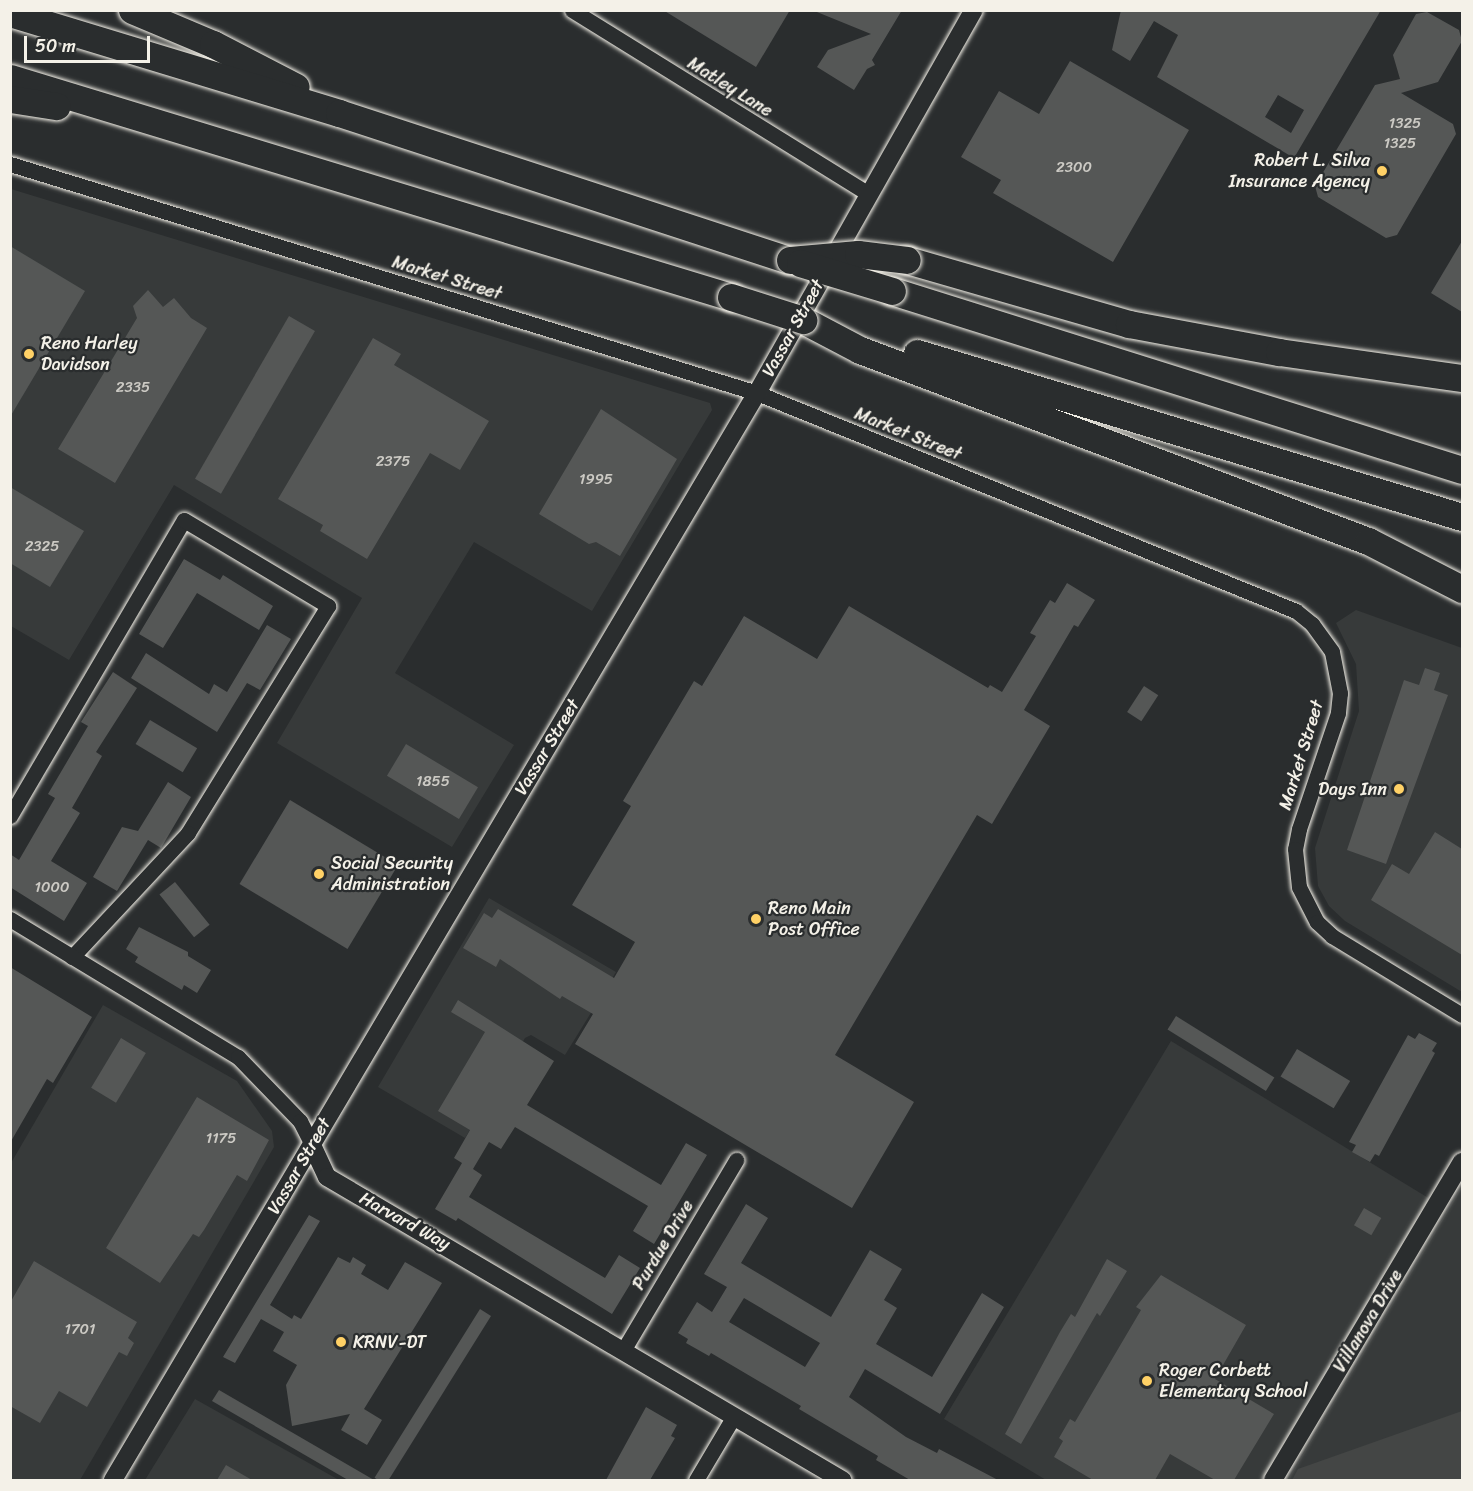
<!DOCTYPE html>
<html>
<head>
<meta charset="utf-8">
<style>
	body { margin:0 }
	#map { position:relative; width:1473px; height:1491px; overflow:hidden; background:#2a2d2e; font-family:Sriracha,sans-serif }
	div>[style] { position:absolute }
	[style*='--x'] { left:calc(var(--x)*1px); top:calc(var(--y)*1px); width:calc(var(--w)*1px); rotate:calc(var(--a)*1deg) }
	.built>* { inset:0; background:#373a3a }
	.green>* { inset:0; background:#444645 }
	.building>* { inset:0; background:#555756; transform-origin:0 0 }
	.roads { filter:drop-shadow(0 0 2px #f4f1e8) drop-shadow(0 0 2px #f4f1e8) }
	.minor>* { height:15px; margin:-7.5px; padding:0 7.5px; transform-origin:7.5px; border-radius:7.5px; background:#2a2d2e }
	.tertiary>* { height:18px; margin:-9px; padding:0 9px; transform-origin:9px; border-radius:9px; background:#2a2d2e }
	.motorway>* { height:27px; margin:-13.5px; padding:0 13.5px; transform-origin:13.5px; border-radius:13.5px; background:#2a2d2e }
	.bridges { filter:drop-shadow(0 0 2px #f4f1e8) drop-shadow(0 0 2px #f4f1e8) }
	.motorway-bridge>* { height:27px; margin:-13.5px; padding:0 13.5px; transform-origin:13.5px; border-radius:13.5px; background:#2a2d2e }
	.dots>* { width:16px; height:16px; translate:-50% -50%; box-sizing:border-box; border:3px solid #2a2d2e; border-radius:50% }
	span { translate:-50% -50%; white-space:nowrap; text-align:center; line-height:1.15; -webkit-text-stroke:4.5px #2a2d2e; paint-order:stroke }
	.number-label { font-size:15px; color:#cccac4 }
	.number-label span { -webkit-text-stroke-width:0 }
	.street-label { font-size:18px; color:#f4f1e8 }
	.poi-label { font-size:18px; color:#f4f1e8 }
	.right { translate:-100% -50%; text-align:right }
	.left { translate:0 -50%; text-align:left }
	.frame { position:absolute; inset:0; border:12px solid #f4f1e8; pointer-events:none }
	.scale { position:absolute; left:24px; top:36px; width:126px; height:27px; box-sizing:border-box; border:3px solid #f4f1e8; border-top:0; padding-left:8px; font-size:18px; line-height:21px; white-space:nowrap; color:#f4f1e8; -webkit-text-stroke:4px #2a2d2e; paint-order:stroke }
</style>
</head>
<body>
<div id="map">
	<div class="built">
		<div style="clip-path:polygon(11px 189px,710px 403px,712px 410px,592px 611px,474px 542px,395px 673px,514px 745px,452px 847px,277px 743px,362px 598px,174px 485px,69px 660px,11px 626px)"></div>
		<div style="clip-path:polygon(1356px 610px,1462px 648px,1462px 992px,1345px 921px,1329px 906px,1318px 886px,1315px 848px,1359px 711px,1356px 664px,1336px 623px)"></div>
		<div style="clip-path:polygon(489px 898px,616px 972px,565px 1055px,531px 1035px,525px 1038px,465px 1138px,378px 1087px)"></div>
		<div style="clip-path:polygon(103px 1005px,237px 1081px,272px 1131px,274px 1147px,80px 1480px,11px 1480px,11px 1163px)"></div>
		<div style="clip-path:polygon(1171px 1041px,1435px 1202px,1270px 1480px,1046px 1480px,944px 1419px)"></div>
		<div style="clip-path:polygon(1462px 1186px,1462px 1480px,1288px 1480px)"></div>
		<div style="clip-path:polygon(195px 1399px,339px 1480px,145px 1480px)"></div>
	</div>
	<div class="green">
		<div style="clip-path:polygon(1462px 1411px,1462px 1480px,1292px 1480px,1298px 1469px)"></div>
	</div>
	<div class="building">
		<div style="clip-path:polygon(663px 10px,790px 10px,756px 67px)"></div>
		<div style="clip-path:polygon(812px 10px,902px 10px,872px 60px,875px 65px,867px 69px,854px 90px,817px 67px,828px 50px,871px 34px)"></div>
		<div style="clip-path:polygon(evenodd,1121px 10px,1381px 10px,1294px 158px,1157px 77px,1178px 35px,1154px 21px,1130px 61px,1112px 50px,1121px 10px,1278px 95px,1304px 110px,1291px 133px,1265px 117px,1278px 95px)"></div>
		<div style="clip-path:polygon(1427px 12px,1459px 30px,1462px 41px,1438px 82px,1401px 93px,1453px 124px,1456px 134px,1397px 235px,1386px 238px,1318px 197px,1315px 186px,1375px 85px,1400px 79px,1393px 55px,1416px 14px)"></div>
		<div style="clip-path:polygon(1070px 61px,1189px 130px,1113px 262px,993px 193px,1001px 180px,961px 157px,999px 91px,1039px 114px)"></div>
		<div style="clip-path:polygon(1462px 241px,1462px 312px,1431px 293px)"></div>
		<div style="clip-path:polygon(10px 246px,85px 291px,10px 417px)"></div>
		<div style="clip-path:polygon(148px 290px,163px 307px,174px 298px,191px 318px,207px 328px,115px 483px,58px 449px,137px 318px,133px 306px)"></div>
		<div style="left:289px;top:316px;width:30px;height:188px;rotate:30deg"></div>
		<div style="clip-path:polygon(373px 338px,401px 354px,394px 365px,489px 421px,460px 470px,430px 453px,367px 559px,320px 531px,323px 525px,278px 499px)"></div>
		<div style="clip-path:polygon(601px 409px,677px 459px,620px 556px,596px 542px,589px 544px,539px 514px)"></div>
		<div style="clip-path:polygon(10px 487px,84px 531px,50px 587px,10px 563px)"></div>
		<div style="clip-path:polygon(184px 559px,220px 580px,223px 575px,273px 606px,259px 630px,197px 593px,163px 648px,139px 634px)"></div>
		<div style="clip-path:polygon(1067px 583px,1095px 600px,1078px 627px,1074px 625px,1024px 710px,1050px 726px,992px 824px,977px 815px,835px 1055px,914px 1102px,852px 1208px,575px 1044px,593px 1014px,562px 996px,560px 999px,500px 959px,496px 967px,463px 948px,484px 913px,492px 918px,498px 909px,614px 978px,635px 942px,572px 905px,631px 806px,623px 801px,694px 681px,702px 686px,744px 616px,817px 659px,849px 606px,988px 688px,990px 685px,1002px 692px,1036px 636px,1030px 633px,1050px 600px,1055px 603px)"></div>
		<div style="clip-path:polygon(267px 625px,291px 639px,260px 690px,247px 683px,217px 732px,131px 678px,146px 653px,209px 694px,214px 684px,227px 692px)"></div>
		<div style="clip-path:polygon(1425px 668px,1440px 673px,1434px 690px,1448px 695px,1386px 864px,1347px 850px,1404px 680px,1419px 685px)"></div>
		<div style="clip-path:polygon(113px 672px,137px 688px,96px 752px,102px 756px,72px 808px,80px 813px,51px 861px,87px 883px,64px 921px,10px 887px,10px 854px,19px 860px,55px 798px,48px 794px,88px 726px,81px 722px)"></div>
		<div style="left:1144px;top:686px;width:17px;height:31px;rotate:33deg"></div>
		<div style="left:150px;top:720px;width:55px;height:28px;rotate:31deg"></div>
		<div style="left:406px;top:744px;width:84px;height:37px;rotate:31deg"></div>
		<div style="clip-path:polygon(168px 782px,191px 797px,161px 848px,148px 840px,117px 891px,93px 877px,122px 827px,138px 831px)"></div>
		<div style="left:290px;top:800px;width:126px;height:98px;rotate:31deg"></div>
		<div style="clip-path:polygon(1435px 832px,1462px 849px,1462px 955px,1371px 900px,1392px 864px,1409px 874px)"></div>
		<div style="left:175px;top:882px;width:55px;height:20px;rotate:51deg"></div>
		<div style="clip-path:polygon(139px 927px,188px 952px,188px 956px,211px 970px,197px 993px,184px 985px,182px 990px,135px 962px,138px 957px,126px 949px)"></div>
		<div style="clip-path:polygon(10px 967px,92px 1017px,53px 1083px,47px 1079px,10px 1143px)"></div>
		<div style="clip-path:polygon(458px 1000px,554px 1061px,527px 1105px,661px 1185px,686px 1143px,707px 1155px,654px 1244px,633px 1231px,648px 1206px,515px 1127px,501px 1149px,489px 1142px,473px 1169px,482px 1175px,469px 1197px,605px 1278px,619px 1255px,640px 1268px,612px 1314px,458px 1218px,456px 1221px,435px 1209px,462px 1163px,454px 1158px,470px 1130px,438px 1111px,485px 1032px,451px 1012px)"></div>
		<div style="left:1176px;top:1016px;width:116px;height:16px;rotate:32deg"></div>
		<div style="clip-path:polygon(1419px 1033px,1437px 1043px,1432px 1051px,1435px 1053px,1379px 1156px,1375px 1154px,1370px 1162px,1352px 1152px,1356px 1145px,1349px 1142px,1408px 1035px,1415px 1039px)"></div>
		<div style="left:121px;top:1038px;width:29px;height:58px;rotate:31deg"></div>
		<div style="left:1297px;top:1049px;width:62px;height:32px;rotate:31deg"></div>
		<div style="clip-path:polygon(197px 1097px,269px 1140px,247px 1181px,237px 1175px,204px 1230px,199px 1237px,193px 1234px,160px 1283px,106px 1248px)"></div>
		<div style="clip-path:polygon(evenodd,746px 1204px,768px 1218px,741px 1263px,831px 1317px,870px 1250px,902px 1269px,884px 1300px,897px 1308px,876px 1344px,932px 1377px,982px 1293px,1004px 1307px,940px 1414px,865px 1369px,849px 1397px,906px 1437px,937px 1453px,939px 1449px,998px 1480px,910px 1480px,876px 1460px,878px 1456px,799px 1409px,801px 1406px,711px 1353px,709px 1356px,686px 1343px,688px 1339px,678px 1333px,697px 1302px,712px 1312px,727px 1287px,704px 1274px,746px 1204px,744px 1298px,820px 1343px,805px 1367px,729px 1322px,744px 1298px)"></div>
		<div style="left:1364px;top:1208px;width:20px;height:20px;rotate:30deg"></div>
		<div style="clip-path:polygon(309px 1215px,320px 1221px,270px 1305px,292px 1319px,294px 1315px,301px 1319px,338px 1257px,350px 1263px,353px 1257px,366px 1265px,361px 1274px,388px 1290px,405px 1262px,442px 1283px,364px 1409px,382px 1420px,367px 1445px,341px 1430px,350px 1414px,292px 1426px,286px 1385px,297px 1365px,273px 1351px,284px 1332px,261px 1319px,235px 1363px,223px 1357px)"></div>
		<div style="clip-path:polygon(1107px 1259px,1127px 1271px,1100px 1316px,1097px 1313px,1021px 1444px,1005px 1434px,1060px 1332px,1071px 1314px,1075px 1317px)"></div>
		<div style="clip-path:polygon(34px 1261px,137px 1322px,128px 1338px,134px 1343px,127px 1356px,119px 1352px,87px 1407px,59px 1391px,40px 1423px,10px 1406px,10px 1303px)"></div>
		<div style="clip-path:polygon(1161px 1275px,1246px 1325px,1215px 1379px,1274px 1414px,1234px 1480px,1215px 1480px,1170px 1454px,1155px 1480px,1093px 1480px,1054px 1457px,1063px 1441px,1059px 1438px,1070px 1419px,1075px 1422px,1141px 1310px,1136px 1307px)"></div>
		<div style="left:480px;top:1309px;width:13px;height:199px;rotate:32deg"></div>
		<div style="clip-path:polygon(219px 1390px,269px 1419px,374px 1480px,348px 1480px,212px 1401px)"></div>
		<div style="clip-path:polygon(646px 1407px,677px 1425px,671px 1436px,675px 1438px,650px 1480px,606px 1480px)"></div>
		<div style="clip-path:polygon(226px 1465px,252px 1480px,217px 1480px)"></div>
	</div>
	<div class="roads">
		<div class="minor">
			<div style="--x:572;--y:10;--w:349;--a:31.8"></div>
			<div style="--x:10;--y:164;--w:781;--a:17.04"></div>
			<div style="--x:757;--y:393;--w:581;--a:22.02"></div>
			<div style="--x:1296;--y:611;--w:21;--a:39"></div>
			<div style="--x:1312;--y:624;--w:34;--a:54"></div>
			<div style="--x:1332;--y:652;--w:42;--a:79"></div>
			<div style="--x:1340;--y:693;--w:20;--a:96"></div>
			<div style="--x:1338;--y:713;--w:122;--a:108.6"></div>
			<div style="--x:1299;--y:829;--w:20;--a:101"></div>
			<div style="--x:1295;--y:849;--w:38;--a:84"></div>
			<div style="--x:1299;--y:887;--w:39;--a:63"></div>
			<div style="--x:1317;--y:922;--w:21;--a:43"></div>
			<div style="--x:1332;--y:936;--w:152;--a:31.3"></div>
			<div style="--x:10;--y:816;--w:343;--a:-59.6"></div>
			<div style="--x:184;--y:520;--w:168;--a:30.8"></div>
			<div style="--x:328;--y:606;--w:267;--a:121.7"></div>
			<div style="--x:188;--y:833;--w:170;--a:133.1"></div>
			<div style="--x:10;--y:919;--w:267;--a:31.2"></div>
			<div style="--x:238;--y:1057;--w:89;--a:45.9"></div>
			<div style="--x:300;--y:1121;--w:27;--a:63"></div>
			<div style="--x:624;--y:1349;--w:220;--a:-59.3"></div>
			<div style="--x:696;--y:1480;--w:74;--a:-59.3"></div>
		</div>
		<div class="tertiary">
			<div style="--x:312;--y:1145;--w:35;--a:65"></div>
			<div style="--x:327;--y:1177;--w:598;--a:30.47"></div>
			<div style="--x:113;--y:1480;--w:1263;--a:-59.36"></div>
			<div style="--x:757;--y:393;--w:440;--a:-60.5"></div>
			<div style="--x:1273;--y:1480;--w:370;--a:-59.3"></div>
		</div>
		<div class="motorway">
			<div style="--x:132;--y:10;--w:88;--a:22.8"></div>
			<div style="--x:213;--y:44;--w:93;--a:27.4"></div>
			<div style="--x:10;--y:13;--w:344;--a:16.9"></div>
			<div style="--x:339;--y:113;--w:474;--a:18.1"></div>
			<div style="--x:10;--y:78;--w:754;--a:16.9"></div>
			<div style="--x:10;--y:99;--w:47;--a:8.7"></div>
			<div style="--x:907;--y:260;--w:231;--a:16.1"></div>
			<div style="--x:1129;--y:324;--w:153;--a:10.6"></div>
			<div style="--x:1279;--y:352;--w:185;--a:8.1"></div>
			<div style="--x:892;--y:291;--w:597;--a:17.43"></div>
			<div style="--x:803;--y:320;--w:64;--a:27.8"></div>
			<div style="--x:860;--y:350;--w:543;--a:20.61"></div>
			<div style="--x:1368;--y:541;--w:106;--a:27.1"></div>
			<div style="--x:917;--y:353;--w:569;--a:16.75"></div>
		</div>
	</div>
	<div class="bridges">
		<div class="motorway-bridge">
			<div style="--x:790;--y:260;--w:68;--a:-5"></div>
			<div style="--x:858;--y:254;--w:49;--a:7"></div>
			<div style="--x:800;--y:263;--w:96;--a:16.9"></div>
			<div style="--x:731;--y:297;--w:76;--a:17.7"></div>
		</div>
	</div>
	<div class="dots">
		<div style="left:1382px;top:171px;background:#ffd166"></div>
		<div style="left:29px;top:354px;background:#ffd166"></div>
		<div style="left:1399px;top:789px;background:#ffd166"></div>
		<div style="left:319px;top:874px;background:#ffd166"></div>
		<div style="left:756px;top:919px;background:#ffd166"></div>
		<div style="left:341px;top:1342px;background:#ffd166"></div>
		<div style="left:1147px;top:1381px;background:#ffd166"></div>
	</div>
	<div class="number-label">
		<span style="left:1405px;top:124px">1325</span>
		<span style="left:1400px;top:144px">1325</span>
		<span style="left:1074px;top:168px">2300</span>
		<span style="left:133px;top:388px">2335</span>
		<span style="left:393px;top:462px">2375</span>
		<span style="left:596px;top:480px">1995</span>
		<span style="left:42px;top:547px">2325</span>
		<span style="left:433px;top:782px">1855</span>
		<span style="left:52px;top:888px">1000</span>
		<span style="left:221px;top:1139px">1175</span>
		<span style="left:80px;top:1330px">1701</span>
	</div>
	<div class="street-label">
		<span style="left:730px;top:87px;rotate:32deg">Matley Lane</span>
		<span style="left:447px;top:278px;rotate:17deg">Market Street</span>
		<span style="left:793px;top:328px;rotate:-61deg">Vassar Street</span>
		<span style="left:908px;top:434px;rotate:22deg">Market Street</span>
		<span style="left:547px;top:747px;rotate:-59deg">Vassar Street</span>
		<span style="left:1301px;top:755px;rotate:-73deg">Market Street</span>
		<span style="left:299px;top:1166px;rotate:-60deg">Vassar Street</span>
		<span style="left:405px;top:1221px;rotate:29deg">Harvard Way</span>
		<span style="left:663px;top:1245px;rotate:-59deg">Purdue Drive</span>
		<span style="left:1368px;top:1321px;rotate:-59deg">Villanova Drive</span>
	</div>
	<div class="poi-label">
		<span class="right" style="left:1370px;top:171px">Robert L. Silva<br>Insurance Agency</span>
		<span class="left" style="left:41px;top:354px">Reno Harley<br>Davidson</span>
		<span class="right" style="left:1387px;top:789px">Days Inn</span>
		<span class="left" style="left:331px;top:874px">Social Security<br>Administration</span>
		<span class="left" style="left:768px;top:919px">Reno Main<br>Post Office</span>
		<span class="left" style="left:353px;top:1342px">KRNV-DT</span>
		<span class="left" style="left:1159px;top:1381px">Roger Corbett<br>Elementary School</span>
	</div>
	<div class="frame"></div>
	<div class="scale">50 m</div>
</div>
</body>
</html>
